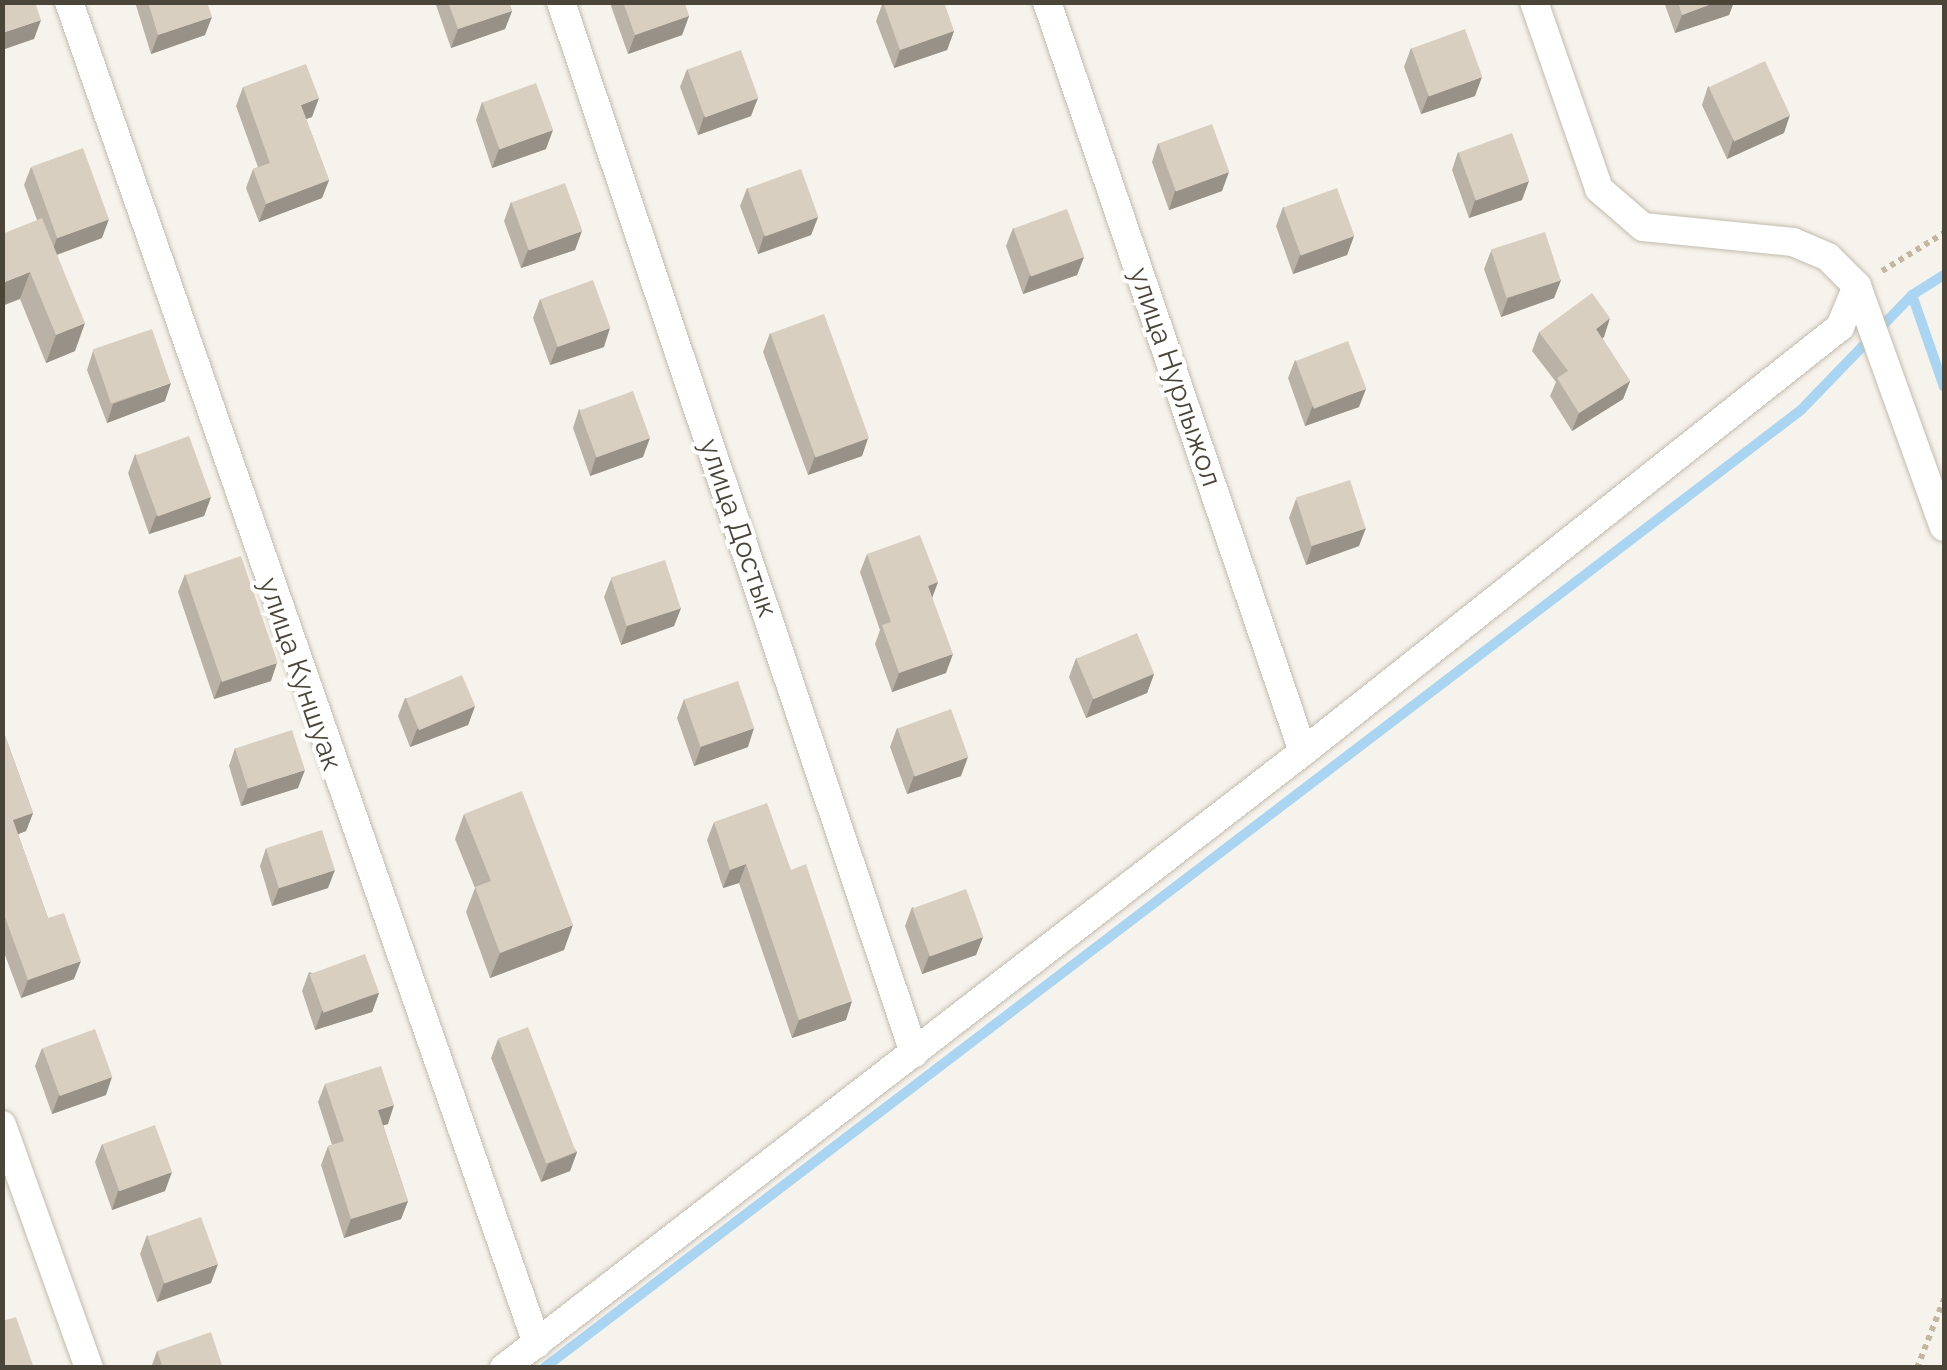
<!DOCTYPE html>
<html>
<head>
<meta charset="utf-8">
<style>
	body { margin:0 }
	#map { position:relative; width:1947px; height:1370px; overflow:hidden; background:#f6f3ec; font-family:Raleway,sans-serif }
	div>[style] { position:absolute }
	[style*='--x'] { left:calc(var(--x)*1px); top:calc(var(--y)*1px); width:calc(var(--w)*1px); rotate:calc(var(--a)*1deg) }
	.stream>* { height:10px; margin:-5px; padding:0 5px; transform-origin:5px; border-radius:5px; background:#a9d4f2 }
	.path>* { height:6px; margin-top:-3px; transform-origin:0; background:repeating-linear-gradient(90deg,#c4b79f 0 5px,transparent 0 10px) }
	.roads { filter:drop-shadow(0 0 2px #c2bbae) drop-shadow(0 0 2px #c2bbae) }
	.minor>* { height:28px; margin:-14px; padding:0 14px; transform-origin:14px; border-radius:14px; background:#fff }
	.wall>* { inset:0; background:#bab2a6 }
	.shaded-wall>* { inset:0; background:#979187 }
	.building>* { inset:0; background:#d8cfc1; transform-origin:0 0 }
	span { translate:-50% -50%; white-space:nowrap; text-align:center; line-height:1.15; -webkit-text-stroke:8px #fff; paint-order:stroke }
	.street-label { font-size:28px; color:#4b4439 }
	.frame { position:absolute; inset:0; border:5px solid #4b4439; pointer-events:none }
</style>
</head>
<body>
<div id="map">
	<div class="stream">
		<div style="--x:1912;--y:295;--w:97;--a:70.8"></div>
		<div style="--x:544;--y:1368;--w:1580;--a:-37.31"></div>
		<div style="--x:1801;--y:410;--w:160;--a:-46"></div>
		<div style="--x:1912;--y:295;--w:38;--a:-32"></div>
	</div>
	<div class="path">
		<div style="--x:1882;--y:271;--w:73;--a:-31.5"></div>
		<div style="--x:1917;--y:1368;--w:74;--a:-68.6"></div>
	</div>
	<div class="roads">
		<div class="minor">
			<div style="--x:69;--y:2;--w:1421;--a:70.77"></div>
			<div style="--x:561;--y:2;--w:1109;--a:71.43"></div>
			<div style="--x:1047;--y:2;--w:792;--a:71.15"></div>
			<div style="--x:1534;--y:2;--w:198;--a:70.8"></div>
			<div style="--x:1599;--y:189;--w:58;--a:40.8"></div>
			<div style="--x:1643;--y:227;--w:151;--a:5.7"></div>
			<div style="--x:1793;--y:242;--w:38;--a:23"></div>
			<div style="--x:1828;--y:257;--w:41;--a:45"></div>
			<div style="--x:1857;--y:286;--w:256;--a:70.2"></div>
			<div style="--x:2;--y:1125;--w:258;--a:70.3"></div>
			<div style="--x:504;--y:1368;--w:1009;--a:-37.63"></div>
			<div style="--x:1303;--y:752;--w:685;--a:-38.36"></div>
			<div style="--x:1840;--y:327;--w:44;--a:-67.5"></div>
		</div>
	</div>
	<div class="wall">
		<div style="clip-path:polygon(135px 2px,207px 2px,205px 35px,151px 54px)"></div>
		<div style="clip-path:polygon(435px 2px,509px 2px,512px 11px,505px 29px,451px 48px)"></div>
		<div style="clip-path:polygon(612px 2px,684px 2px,689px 16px,682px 35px,628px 54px,611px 6px)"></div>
		<div style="clip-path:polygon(883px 2px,954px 31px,947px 50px,894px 68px,876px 21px)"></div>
		<div style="clip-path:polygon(1664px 2px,1734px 2px,1729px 15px,1675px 33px)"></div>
		<div style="clip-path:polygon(1411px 48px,1475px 96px,1421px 114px,1404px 67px)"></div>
		<div style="clip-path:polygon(687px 69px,751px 116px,698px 135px,680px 87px)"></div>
		<div style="clip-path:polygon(1708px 86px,1784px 133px,1727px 159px,1702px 105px)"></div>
		<div style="clip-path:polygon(243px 87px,312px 117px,306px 119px,329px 180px,322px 198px,259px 222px,246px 188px,253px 169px,258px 167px,236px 106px)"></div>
		<div style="clip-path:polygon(482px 102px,546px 149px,492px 168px,476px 120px)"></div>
		<div style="clip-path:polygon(1158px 143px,1222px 191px,1169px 210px,1152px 162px)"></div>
		<div style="clip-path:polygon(1458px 152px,1522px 200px,1469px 218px,1452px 170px)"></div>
		<div style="clip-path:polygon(31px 167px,102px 238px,57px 255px,75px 351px,46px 363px,20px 299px,37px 220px,24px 185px)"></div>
		<div style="clip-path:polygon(747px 188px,818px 217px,811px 235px,758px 254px,740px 206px)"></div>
		<div style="clip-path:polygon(511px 202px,575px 250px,521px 268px,504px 221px)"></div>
		<div style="clip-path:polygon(1283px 207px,1354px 236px,1347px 255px,1293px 274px,1276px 226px)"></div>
		<div style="clip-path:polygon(1013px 228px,1084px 257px,1077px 275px,1023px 294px,1006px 246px)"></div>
		<div style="clip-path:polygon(1491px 251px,1561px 280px,1554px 298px,1501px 317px,1484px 269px)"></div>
		<div style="clip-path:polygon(540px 299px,604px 347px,550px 365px,533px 318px)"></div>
		<div style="clip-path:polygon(1539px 332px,1604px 337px,1602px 338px,1630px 381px,1623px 399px,1572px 431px,1550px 396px,1556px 382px,1532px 351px)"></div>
		<div style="clip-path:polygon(770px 333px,868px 438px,862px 456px,808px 475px,763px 352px)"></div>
		<div style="clip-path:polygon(93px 351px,165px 401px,107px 423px,87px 370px)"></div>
		<div style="clip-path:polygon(1295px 360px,1359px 407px,1305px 426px,1288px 378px)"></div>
		<div style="clip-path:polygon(579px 409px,643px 457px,590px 476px,573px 428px)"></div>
		<div style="clip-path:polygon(135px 454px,211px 497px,204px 516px,149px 534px,128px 473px)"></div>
		<div style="clip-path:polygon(1296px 499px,1359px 546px,1306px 565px,1289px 518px)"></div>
		<div style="clip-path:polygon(867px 554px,938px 582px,932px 597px,946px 673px,892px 692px,875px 644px,880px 630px,860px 572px)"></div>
		<div style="clip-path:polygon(185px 574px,271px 681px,214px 699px,178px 592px)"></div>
		<div style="clip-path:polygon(611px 579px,681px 608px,674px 626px,621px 645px,604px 597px)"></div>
		<div style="clip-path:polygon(1076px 658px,1154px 674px,1147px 693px,1086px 718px,1069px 677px)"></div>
		<div style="clip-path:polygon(405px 698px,475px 706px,468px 725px,410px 747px,398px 716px)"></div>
		<div style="clip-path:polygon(684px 699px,748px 747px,694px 766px,677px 718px)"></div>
		<div style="clip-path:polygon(2px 727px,33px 813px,26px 831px,18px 834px,48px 918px,74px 979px,21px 998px,2px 947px)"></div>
		<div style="clip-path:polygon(897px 728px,961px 776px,907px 794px,890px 747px)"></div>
		<div style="clip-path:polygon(235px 748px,298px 788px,241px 806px,229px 766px)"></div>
		<div style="clip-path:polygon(464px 814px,564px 950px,490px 978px,466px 912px,475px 888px,455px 839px)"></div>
		<div style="clip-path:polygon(714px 822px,791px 870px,846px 1020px,792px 1038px,739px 883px,723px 888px,707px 840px)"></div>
		<div style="clip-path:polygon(266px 848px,328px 888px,272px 906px,260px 866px)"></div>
		<div style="clip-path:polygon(912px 907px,983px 937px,976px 955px,922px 974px,905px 926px)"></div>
		<div style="clip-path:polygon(309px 972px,379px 993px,372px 1012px,315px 1030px,302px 991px)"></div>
		<div style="clip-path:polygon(498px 1039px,577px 1152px,570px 1171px,541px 1182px,491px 1058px)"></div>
		<div style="clip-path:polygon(42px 1048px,106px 1095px,52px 1114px,35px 1066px)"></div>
		<div style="clip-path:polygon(325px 1084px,388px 1124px,383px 1125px,408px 1201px,401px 1219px,344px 1238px,321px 1165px,328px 1146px,332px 1145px,318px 1102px)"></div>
		<div style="clip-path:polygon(102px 1144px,165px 1191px,112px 1210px,95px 1162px)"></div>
		<div style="clip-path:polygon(147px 1235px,211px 1283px,157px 1302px,140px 1254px)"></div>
		<div style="clip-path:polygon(157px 1351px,223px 1368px,151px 1368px)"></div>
	</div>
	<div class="shaded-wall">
		<div style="clip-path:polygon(1717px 2px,1734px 2px,1729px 15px,1675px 33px,1682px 15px)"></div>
		<div style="clip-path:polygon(512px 11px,505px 29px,451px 48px,458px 29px)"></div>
		<div style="clip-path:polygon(689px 16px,682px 35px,628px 54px,635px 35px)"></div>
		<div style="clip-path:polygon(212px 17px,205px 35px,151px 54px,158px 35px)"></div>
		<div style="clip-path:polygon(41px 20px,34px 39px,2px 50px,2px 33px)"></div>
		<div style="clip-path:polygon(954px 31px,947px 50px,894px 68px,900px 50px)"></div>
		<div style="clip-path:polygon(1482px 77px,1475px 96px,1421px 114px,1428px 96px)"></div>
		<div style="clip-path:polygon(319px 98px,312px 117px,294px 123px,301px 105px)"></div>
		<div style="clip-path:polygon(758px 98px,751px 116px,698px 135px,704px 116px)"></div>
		<div style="clip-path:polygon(1790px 115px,1784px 133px,1727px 159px,1733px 140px)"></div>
		<div style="clip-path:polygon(553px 130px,546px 149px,492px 168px,499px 149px)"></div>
		<div style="clip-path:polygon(1229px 172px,1222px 191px,1169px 210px,1175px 191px)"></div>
		<div style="clip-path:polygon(329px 180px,322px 198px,259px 222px,266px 204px)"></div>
		<div style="clip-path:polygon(1529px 181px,1522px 200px,1469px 218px,1475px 200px)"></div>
		<div style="clip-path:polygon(818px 217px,811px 235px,758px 254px,764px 235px)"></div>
		<div style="clip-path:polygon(109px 219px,102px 238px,50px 257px,57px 238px)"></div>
		<div style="clip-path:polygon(582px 231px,575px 250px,521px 268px,528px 250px)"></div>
		<div style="clip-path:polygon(1354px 236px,1347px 255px,1293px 274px,1300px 255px)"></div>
		<div style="clip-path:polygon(1084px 257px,1077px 275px,1023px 294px,1030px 275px)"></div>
		<div style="clip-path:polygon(30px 272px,20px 299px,2px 306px,2px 283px)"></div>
		<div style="clip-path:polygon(1561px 280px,1554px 298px,1501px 317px,1508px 298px)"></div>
		<div style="clip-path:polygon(1610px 318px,1604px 337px,1590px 347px,1596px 329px)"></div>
		<div style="clip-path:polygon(85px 323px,75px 351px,46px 363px,56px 335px)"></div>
		<div style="clip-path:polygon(610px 328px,604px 347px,550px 365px,557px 347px)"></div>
		<div style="clip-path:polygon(1630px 381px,1623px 399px,1572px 431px,1579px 413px)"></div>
		<div style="clip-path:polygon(171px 383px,165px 401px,107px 423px,113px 404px)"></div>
		<div style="clip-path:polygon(1366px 389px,1359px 407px,1305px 426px,1312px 407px)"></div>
		<div style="clip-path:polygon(650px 438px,643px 457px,590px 476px,596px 457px)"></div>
		<div style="clip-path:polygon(868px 438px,862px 456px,808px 475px,815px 456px)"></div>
		<div style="clip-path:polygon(211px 497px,204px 516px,149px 534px,156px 516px)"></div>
		<div style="clip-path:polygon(1366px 528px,1359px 546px,1306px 565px,1312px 546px)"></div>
		<div style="clip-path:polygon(938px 582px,931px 601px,928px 586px)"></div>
		<div style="clip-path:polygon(681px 608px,674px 626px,621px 645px,627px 626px)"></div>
		<div style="clip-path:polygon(953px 654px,946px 673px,892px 692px,899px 673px)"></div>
		<div style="clip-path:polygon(277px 663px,271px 681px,214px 699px,221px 681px)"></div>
		<div style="clip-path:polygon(1154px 674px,1147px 693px,1086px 718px,1093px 699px)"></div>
		<div style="clip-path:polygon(475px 706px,468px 725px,410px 747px,417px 729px)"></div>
		<div style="clip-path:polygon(754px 728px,748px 747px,694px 766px,701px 747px)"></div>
		<div style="clip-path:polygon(968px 757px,961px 776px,907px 794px,914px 776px)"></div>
		<div style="clip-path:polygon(305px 770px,298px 788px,241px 806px,248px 788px)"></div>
		<div style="clip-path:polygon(33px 813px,26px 831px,6px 839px,13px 820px)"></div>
		<div style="clip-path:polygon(746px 864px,739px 883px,723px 888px,730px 870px)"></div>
		<div style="clip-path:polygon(335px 870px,328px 888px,272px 906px,279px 888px)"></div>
		<div style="clip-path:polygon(573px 925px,564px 950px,490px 978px,500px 953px)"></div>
		<div style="clip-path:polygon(983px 937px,976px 955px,922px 974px,929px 956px)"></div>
		<div style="clip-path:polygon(81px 961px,74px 979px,21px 998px,28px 980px)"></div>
		<div style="clip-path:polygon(379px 993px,372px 1012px,315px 1030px,322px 1011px)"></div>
		<div style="clip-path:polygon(852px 1001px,846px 1020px,792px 1038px,799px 1020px)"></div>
		<div style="clip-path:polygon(112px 1077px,106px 1095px,52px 1114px,59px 1095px)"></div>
		<div style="clip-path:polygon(394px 1105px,388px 1124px,372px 1129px,378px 1110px)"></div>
		<div style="clip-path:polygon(577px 1152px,570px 1171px,541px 1182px,548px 1164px)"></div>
		<div style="clip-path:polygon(172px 1172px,165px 1191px,112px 1210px,118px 1191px)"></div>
		<div style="clip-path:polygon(408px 1201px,401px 1219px,344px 1238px,351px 1219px)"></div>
		<div style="clip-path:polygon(218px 1264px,211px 1283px,157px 1302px,164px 1283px)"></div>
	</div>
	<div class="building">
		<div style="clip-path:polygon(2px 2px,35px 2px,41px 20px,2px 33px)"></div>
		<div style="clip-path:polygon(148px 2px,207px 2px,212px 17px,158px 35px)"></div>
		<div style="clip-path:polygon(448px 2px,509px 2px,512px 11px,458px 29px)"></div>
		<div style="clip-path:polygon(623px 2px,684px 2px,689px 16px,635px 35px)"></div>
		<div style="clip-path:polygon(883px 2px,944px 2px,954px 31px,900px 50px)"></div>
		<div style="clip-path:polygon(1678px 2px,1717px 2px,1682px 15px)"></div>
		<div style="left:1465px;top:29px;width:51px;height:57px;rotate:70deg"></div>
		<div style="left:741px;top:50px;width:51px;height:57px;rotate:70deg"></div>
		<div style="left:1765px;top:61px;width:60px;height:62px;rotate:65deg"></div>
		<div style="clip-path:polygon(306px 64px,319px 98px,301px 105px,329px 180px,266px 204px,253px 169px,270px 163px,243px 87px)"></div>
		<div style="left:536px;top:83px;width:50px;height:57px;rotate:70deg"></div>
		<div style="left:1212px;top:124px;width:51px;height:57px;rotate:70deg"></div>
		<div style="left:1512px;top:133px;width:51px;height:57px;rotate:70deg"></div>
		<div style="left:83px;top:148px;width:76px;height:55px;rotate:70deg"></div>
		<div style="left:801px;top:169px;width:51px;height:57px;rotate:70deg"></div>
		<div style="left:565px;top:183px;width:51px;height:57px;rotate:70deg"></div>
		<div style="left:1337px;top:188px;width:51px;height:57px;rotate:70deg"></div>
		<div style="left:1067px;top:209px;width:51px;height:57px;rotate:70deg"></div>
		<div style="clip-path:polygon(42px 218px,85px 323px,56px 335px,30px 272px,2px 283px,2px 234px)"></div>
		<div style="left:1545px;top:232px;width:51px;height:57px;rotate:72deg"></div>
		<div style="left:593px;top:280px;width:51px;height:56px;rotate:70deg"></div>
		<div style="clip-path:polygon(1592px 293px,1610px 318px,1596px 329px,1630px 381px,1579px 413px,1557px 378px,1568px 371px,1539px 332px)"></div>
		<div style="left:824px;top:314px;width:132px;height:57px;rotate:70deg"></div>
		<div style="left:152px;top:329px;width:57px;height:63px;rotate:71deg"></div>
		<div style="left:1348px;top:341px;width:51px;height:56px;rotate:69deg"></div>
		<div style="left:633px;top:391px;width:50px;height:57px;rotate:70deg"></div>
		<div style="left:189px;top:436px;width:65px;height:57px;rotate:70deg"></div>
		<div style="left:1350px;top:480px;width:51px;height:57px;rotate:72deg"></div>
		<div style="clip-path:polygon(920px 535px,938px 582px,928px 586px,953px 654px,899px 673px,882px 625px,891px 622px,867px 554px)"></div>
		<div style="left:241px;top:556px;width:113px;height:59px;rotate:71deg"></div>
		<div style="left:665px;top:560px;width:51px;height:57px;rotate:72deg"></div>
		<div style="left:1137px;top:633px;width:44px;height:66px;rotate:67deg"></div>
		<div style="left:462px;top:675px;width:34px;height:61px;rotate:67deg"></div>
		<div style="left:738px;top:681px;width:50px;height:57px;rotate:71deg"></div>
		<div style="left:951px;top:709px;width:51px;height:57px;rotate:70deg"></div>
		<div style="clip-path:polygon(2px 727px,33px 813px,13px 820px,48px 918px,64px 913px,81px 961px,28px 980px,2px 909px)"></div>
		<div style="left:292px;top:730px;width:42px;height:60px;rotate:72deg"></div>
		<div style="clip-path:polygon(522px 791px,573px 925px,500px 953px,475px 887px,491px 881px,464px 814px)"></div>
		<div style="clip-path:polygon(767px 803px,791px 870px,806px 864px,852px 1001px,799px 1020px,746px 864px,730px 870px,714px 822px)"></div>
		<div style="left:322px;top:830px;width:42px;height:59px;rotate:72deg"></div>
		<div style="left:966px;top:889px;width:51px;height:57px;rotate:70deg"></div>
		<div style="left:365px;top:954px;width:41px;height:59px;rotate:70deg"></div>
		<div style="left:528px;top:1027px;width:134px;height:32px;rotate:69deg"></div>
		<div style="left:95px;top:1029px;width:51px;height:56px;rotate:70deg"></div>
		<div style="clip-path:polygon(381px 1066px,394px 1105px,378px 1110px,408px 1201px,351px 1219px,328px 1146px,344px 1141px,325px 1084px)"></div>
		<div style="left:155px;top:1125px;width:50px;height:56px;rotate:70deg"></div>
		<div style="left:201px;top:1217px;width:50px;height:57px;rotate:70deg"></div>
		<div style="clip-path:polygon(16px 1317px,34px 1368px,2px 1368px,2px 1321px)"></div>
		<div style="clip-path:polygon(211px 1332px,223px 1368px,163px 1368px,157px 1351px)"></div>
	</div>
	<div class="street-label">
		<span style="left:1175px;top:377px;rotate:71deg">улица Нурлыжол</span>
		<span style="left:738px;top:528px;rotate:71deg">улица Достык</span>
		<span style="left:300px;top:674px;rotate:71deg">улица Куншуак</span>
	</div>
	<div class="frame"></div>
</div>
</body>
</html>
